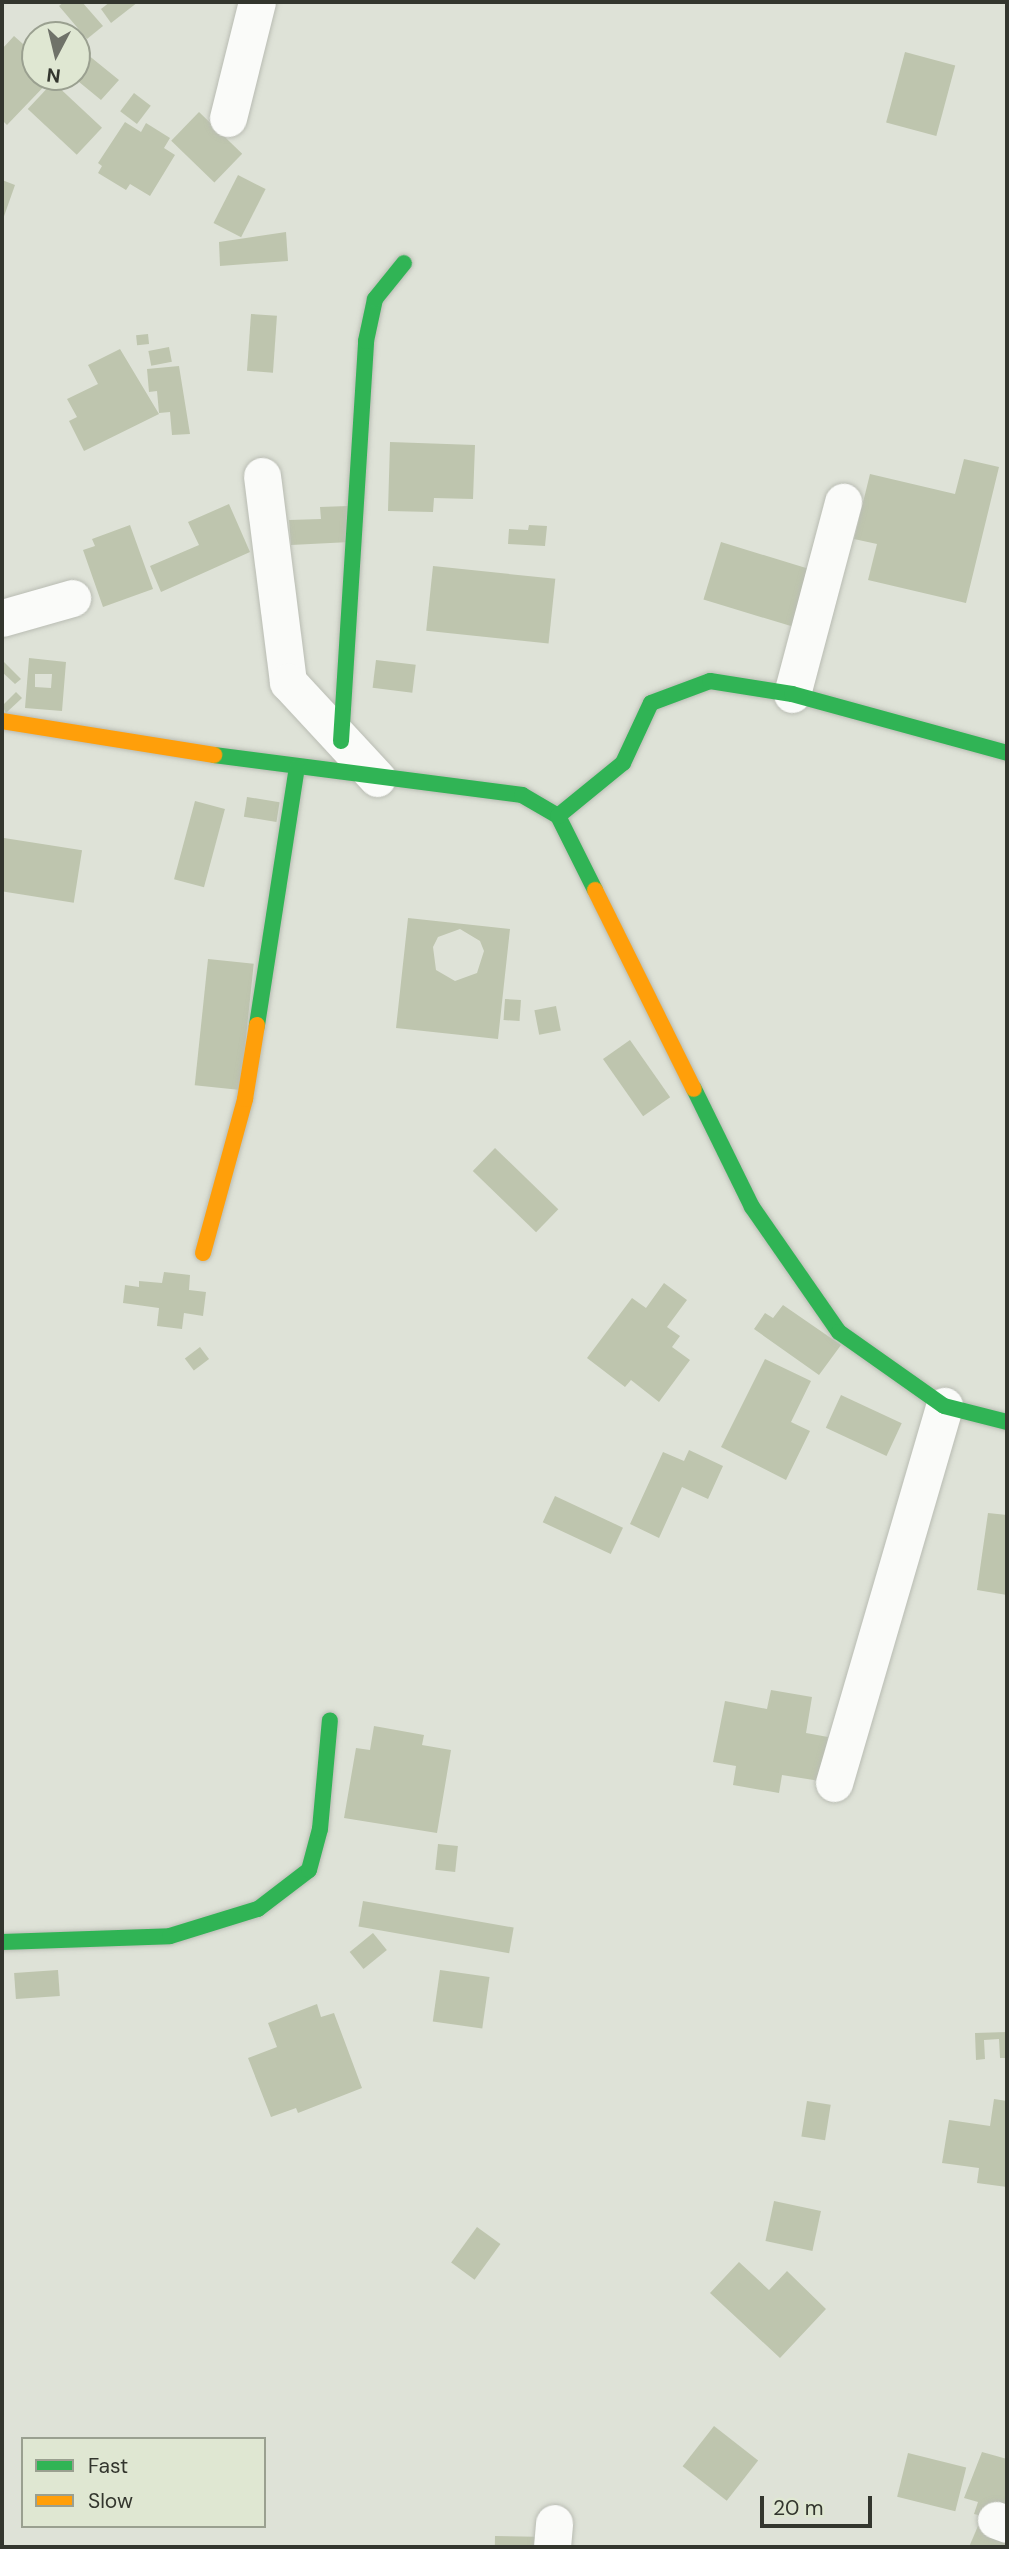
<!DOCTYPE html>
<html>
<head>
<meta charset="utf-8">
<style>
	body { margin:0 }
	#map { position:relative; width:1009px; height:2549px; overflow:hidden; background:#dee2d7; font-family:"DM Sans",sans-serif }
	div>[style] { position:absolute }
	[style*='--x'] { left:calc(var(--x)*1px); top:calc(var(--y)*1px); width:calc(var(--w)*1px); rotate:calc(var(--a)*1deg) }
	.building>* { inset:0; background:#bec5ae; transform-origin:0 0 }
	.roads { filter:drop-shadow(0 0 2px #b9bcb3) drop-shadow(0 0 2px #b9bcb3) }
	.street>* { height:37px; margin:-18.5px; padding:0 18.5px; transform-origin:18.5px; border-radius:18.5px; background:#fafbf9 }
	.fast>* { height:16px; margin:-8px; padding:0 8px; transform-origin:8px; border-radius:8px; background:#30b455 }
	.slow>* { height:16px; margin:-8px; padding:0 8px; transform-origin:8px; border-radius:8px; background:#ff9f0a }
	span { translate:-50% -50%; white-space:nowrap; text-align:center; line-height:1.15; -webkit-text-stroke:6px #dfe7d2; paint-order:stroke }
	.frame { position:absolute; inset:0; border:4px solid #33362e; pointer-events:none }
	.legend { position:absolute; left:21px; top:2437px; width:245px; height:91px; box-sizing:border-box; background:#dfe7d2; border:2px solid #9aa090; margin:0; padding:9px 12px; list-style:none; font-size:21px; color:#33362e }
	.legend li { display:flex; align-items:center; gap:14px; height:35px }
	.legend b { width:35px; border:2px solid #9aa090 }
	.north { position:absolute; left:21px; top:21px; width:70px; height:70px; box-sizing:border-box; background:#dfe7d2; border:2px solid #9aa090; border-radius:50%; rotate:187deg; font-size:19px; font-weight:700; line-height:28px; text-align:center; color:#33362e }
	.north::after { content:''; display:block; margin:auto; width:24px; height:32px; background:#6f7269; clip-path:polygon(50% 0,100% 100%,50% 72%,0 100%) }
	.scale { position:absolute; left:760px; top:2496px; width:112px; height:32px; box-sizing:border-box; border:4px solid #33362e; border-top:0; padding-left:9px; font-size:21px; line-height:24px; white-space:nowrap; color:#33362e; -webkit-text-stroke:5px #dfe7d2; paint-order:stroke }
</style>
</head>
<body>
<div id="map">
	<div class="building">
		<div style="clip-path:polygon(64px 2px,82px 2px,103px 26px,87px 39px,59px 6px)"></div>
		<div style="clip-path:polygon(110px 2px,138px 2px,111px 23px,101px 9px)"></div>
		<div style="clip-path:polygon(14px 36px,31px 51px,35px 47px,35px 77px,53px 77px,7px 125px,2px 120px,2px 49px)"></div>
		<div style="clip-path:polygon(77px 46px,119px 80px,101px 100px,73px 77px,77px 77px)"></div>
		<div style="left:905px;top:52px;width:52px;height:73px;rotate:15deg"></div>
		<div style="left:53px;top:82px;width:67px;height:37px;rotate:43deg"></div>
		<div style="left:134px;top:93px;width:21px;height:23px;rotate:37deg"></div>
		<div style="left:199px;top:112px;width:60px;height:40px;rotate:44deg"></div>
		<div style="clip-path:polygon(125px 122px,141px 132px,146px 123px,170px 138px,164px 148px,175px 155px,150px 196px,130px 184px,126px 190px,98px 173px,102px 166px,98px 163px)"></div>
		<div style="left:238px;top:175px;width:31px;height:54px;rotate:27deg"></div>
		<div style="clip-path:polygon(2px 180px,15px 185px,2px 222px)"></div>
		<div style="clip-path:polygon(286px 232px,288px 261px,220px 266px,219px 242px)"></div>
		<div style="left:251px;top:314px;width:26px;height:57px;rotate:4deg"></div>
		<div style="left:148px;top:334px;width:10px;height:12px;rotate:84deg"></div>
		<div style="left:169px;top:347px;width:15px;height:21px;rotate:79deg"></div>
		<div style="clip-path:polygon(120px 349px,159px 414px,84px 451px,69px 421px,77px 417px,67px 399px,98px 384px,88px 365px)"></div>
		<div style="clip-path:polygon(179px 366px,190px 434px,172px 435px,170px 412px,159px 413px,157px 391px,149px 392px,147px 369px)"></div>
		<div style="clip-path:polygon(390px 442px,475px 445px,473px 499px,434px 498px,433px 512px,388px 511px)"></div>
		<div style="clip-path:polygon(964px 459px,999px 467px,966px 603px,868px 580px,877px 544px,854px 539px,870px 474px,955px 494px)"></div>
		<div style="clip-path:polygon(229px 504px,250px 552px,161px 592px,150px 566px,199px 545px,188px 522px)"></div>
		<div style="clip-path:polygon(348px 506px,350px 542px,291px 545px,289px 520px,321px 519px,320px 507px)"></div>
		<div style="clip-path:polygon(130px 525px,153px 589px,103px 607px,83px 550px,95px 546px,92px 539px)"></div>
		<div style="clip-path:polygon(529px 525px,547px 526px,545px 546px,508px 544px,509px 529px,528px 530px)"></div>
		<div style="left:721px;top:542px;width:94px;height:60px;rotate:17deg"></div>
		<div style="left:433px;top:566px;width:123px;height:65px;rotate:6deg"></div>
		<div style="clip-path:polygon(evenodd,29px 658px,66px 662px,62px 711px,25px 708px,29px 658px,35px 674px,52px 674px,51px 688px,35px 687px,35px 674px)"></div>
		<div style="clip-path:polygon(2px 660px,21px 679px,15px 684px,2px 672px)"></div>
		<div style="left:376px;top:660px;width:40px;height:28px;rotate:7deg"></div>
		<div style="clip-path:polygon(16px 692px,22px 698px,6px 713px,2px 706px)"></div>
		<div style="left:247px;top:797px;width:33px;height:20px;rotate:9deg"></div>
		<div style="left:195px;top:801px;width:31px;height:81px;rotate:15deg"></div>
		<div style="left:4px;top:838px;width:79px;height:53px;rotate:9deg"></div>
		<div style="clip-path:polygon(evenodd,408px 918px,510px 929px,498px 1039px,396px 1028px,408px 918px,460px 929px,480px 941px,484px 951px,477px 973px,455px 981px,436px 970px,433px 947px,438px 937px,460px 929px)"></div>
		<div style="left:208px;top:959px;width:46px;height:127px;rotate:6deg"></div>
		<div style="left:505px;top:999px;width:16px;height:21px;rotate:4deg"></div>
		<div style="left:556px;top:1006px;width:25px;height:22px;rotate:79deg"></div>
		<div style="left:630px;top:1040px;width:70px;height:33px;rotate:55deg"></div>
		<div style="left:495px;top:1148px;width:88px;height:32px;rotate:44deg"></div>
		<div style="clip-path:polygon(164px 1272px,190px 1275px,189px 1290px,206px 1292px,203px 1316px,184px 1313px,182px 1329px,157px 1326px,159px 1308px,123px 1303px,125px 1285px,139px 1287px,139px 1281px,162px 1283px)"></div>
		<div style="clip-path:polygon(664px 1283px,687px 1300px,667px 1327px,680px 1336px,672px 1347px,690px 1360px,659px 1402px,631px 1380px,625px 1387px,587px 1358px,632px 1298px,646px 1308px)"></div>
		<div style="clip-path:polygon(783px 1305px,841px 1345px,819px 1375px,754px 1329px,765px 1313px,773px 1318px)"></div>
		<div style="left:200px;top:1347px;width:15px;height:19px;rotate:53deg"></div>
		<div style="clip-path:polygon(765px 1359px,811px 1381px,791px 1422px,810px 1431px,786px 1480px,721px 1447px)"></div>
		<div style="left:841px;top:1395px;width:67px;height:36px;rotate:25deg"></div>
		<div style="clip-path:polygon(689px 1450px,723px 1466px,708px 1499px,682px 1487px,659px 1538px,630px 1524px,663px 1452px,684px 1461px)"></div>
		<div style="left:555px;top:1496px;width:75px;height:29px;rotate:25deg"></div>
		<div style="clip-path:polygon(988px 1513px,1007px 1515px,1007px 1595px,977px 1590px)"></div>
		<div style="clip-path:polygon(771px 1690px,812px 1697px,806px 1733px,828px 1737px,820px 1781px,782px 1775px,779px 1793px,733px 1785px,736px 1766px,713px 1762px,725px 1701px,767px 1709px)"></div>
		<div style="clip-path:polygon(374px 1726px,424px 1735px,422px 1745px,451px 1750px,437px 1833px,344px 1818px,356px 1748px,370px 1750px)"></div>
		<div style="left:438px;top:1844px;width:20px;height:26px;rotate:6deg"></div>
		<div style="left:363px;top:1901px;width:153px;height:26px;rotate:10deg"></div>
		<div style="left:373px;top:1933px;width:22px;height:30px;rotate:51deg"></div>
		<div style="left:58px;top:1970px;width:26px;height:44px;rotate:86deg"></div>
		<div style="left:440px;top:1970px;width:50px;height:52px;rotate:8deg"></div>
		<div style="clip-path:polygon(317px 2004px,321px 2017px,334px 2013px,362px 2088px,298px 2113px,296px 2108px,271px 2117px,248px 2058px,277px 2047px,268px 2023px)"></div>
		<div style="clip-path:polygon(1007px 2032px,1007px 2058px,1000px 2058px,999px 2039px,984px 2040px,985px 2059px,976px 2060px,975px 2033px)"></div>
		<div style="clip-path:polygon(994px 2099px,1007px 2101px,1007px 2187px,977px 2183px,979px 2168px,942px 2163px,949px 2120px,990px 2126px)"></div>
		<div style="left:807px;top:2101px;width:24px;height:36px;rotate:9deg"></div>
		<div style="left:774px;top:2201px;width:48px;height:41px;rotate:12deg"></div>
		<div style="left:477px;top:2227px;width:29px;height:44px;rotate:36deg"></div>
		<div style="clip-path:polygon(739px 2262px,769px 2290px,787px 2271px,826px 2309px,780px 2358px,710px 2293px)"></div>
		<div style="left:714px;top:2426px;width:56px;height:51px;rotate:38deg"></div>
		<div style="clip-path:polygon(982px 2452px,1007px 2459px,1007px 2522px,974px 2514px,978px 2502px,964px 2498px)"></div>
		<div style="left:908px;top:2453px;width:60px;height:45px;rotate:14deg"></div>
		<div style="clip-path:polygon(978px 2526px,1007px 2538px,1007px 2547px,969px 2547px)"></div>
		<div style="left:495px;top:2536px;width:41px;height:11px;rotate:1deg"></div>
	</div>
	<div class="roads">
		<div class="street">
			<div style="--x:228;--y:118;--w:120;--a:-76"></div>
			<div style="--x:262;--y:476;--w:208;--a:82.8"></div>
			<div style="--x:288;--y:682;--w:131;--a:47.2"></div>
			<div style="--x:2;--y:618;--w:73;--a:-15.9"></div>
			<div style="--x:792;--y:694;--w:199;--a:-75.1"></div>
			<div style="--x:834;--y:1783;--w:393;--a:-73.7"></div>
			<div style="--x:996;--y:2520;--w:12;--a:20"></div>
			<div style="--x:552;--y:2547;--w:24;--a:-85"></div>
		</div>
		<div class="fast">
			<div style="--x:341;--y:741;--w:401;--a:-86.4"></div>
			<div style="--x:366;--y:341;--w:43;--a:-77.9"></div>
			<div style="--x:375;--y:299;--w:46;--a:-51.1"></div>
			<div style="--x:214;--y:755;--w:311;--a:7.4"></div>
			<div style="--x:522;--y:795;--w:42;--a:30.3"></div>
			<div style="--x:558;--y:816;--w:83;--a:63.4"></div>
			<div style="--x:558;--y:816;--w:84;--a:-39.2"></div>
			<div style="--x:623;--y:763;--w:66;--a:-65"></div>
			<div style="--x:651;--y:703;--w:63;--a:-20.4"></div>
			<div style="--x:710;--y:681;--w:83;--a:9"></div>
			<div style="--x:792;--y:694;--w:223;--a:15.3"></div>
			<div style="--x:257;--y:1025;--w:260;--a:-81.2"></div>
			<div style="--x:694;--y:1089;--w:131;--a:63.8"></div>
			<div style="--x:752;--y:1207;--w:152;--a:55.2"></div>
			<div style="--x:839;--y:1332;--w:128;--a:35.2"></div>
			<div style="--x:944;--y:1406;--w:65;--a:14.3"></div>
			<div style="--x:2;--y:1942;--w:168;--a:-2"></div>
			<div style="--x:170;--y:1936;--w:92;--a:-17.1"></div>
			<div style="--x:258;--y:1909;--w:64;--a:-37.4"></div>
			<div style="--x:309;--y:1870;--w:42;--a:-75"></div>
			<div style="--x:320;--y:1829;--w:109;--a:-84.8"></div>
		</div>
		<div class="slow">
			<div style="--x:2;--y:721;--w:215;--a:9.1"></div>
			<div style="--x:595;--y:890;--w:222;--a:63.6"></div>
			<div style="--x:203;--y:1253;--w:160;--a:-74.7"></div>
			<div style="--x:245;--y:1099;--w:75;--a:-80.8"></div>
		</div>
	</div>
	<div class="frame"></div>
	<ul class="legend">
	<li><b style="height:9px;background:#30b455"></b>Fast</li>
	<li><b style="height:9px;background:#ff9f0a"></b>Slow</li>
	</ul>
	<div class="north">N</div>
	<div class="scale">20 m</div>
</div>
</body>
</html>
